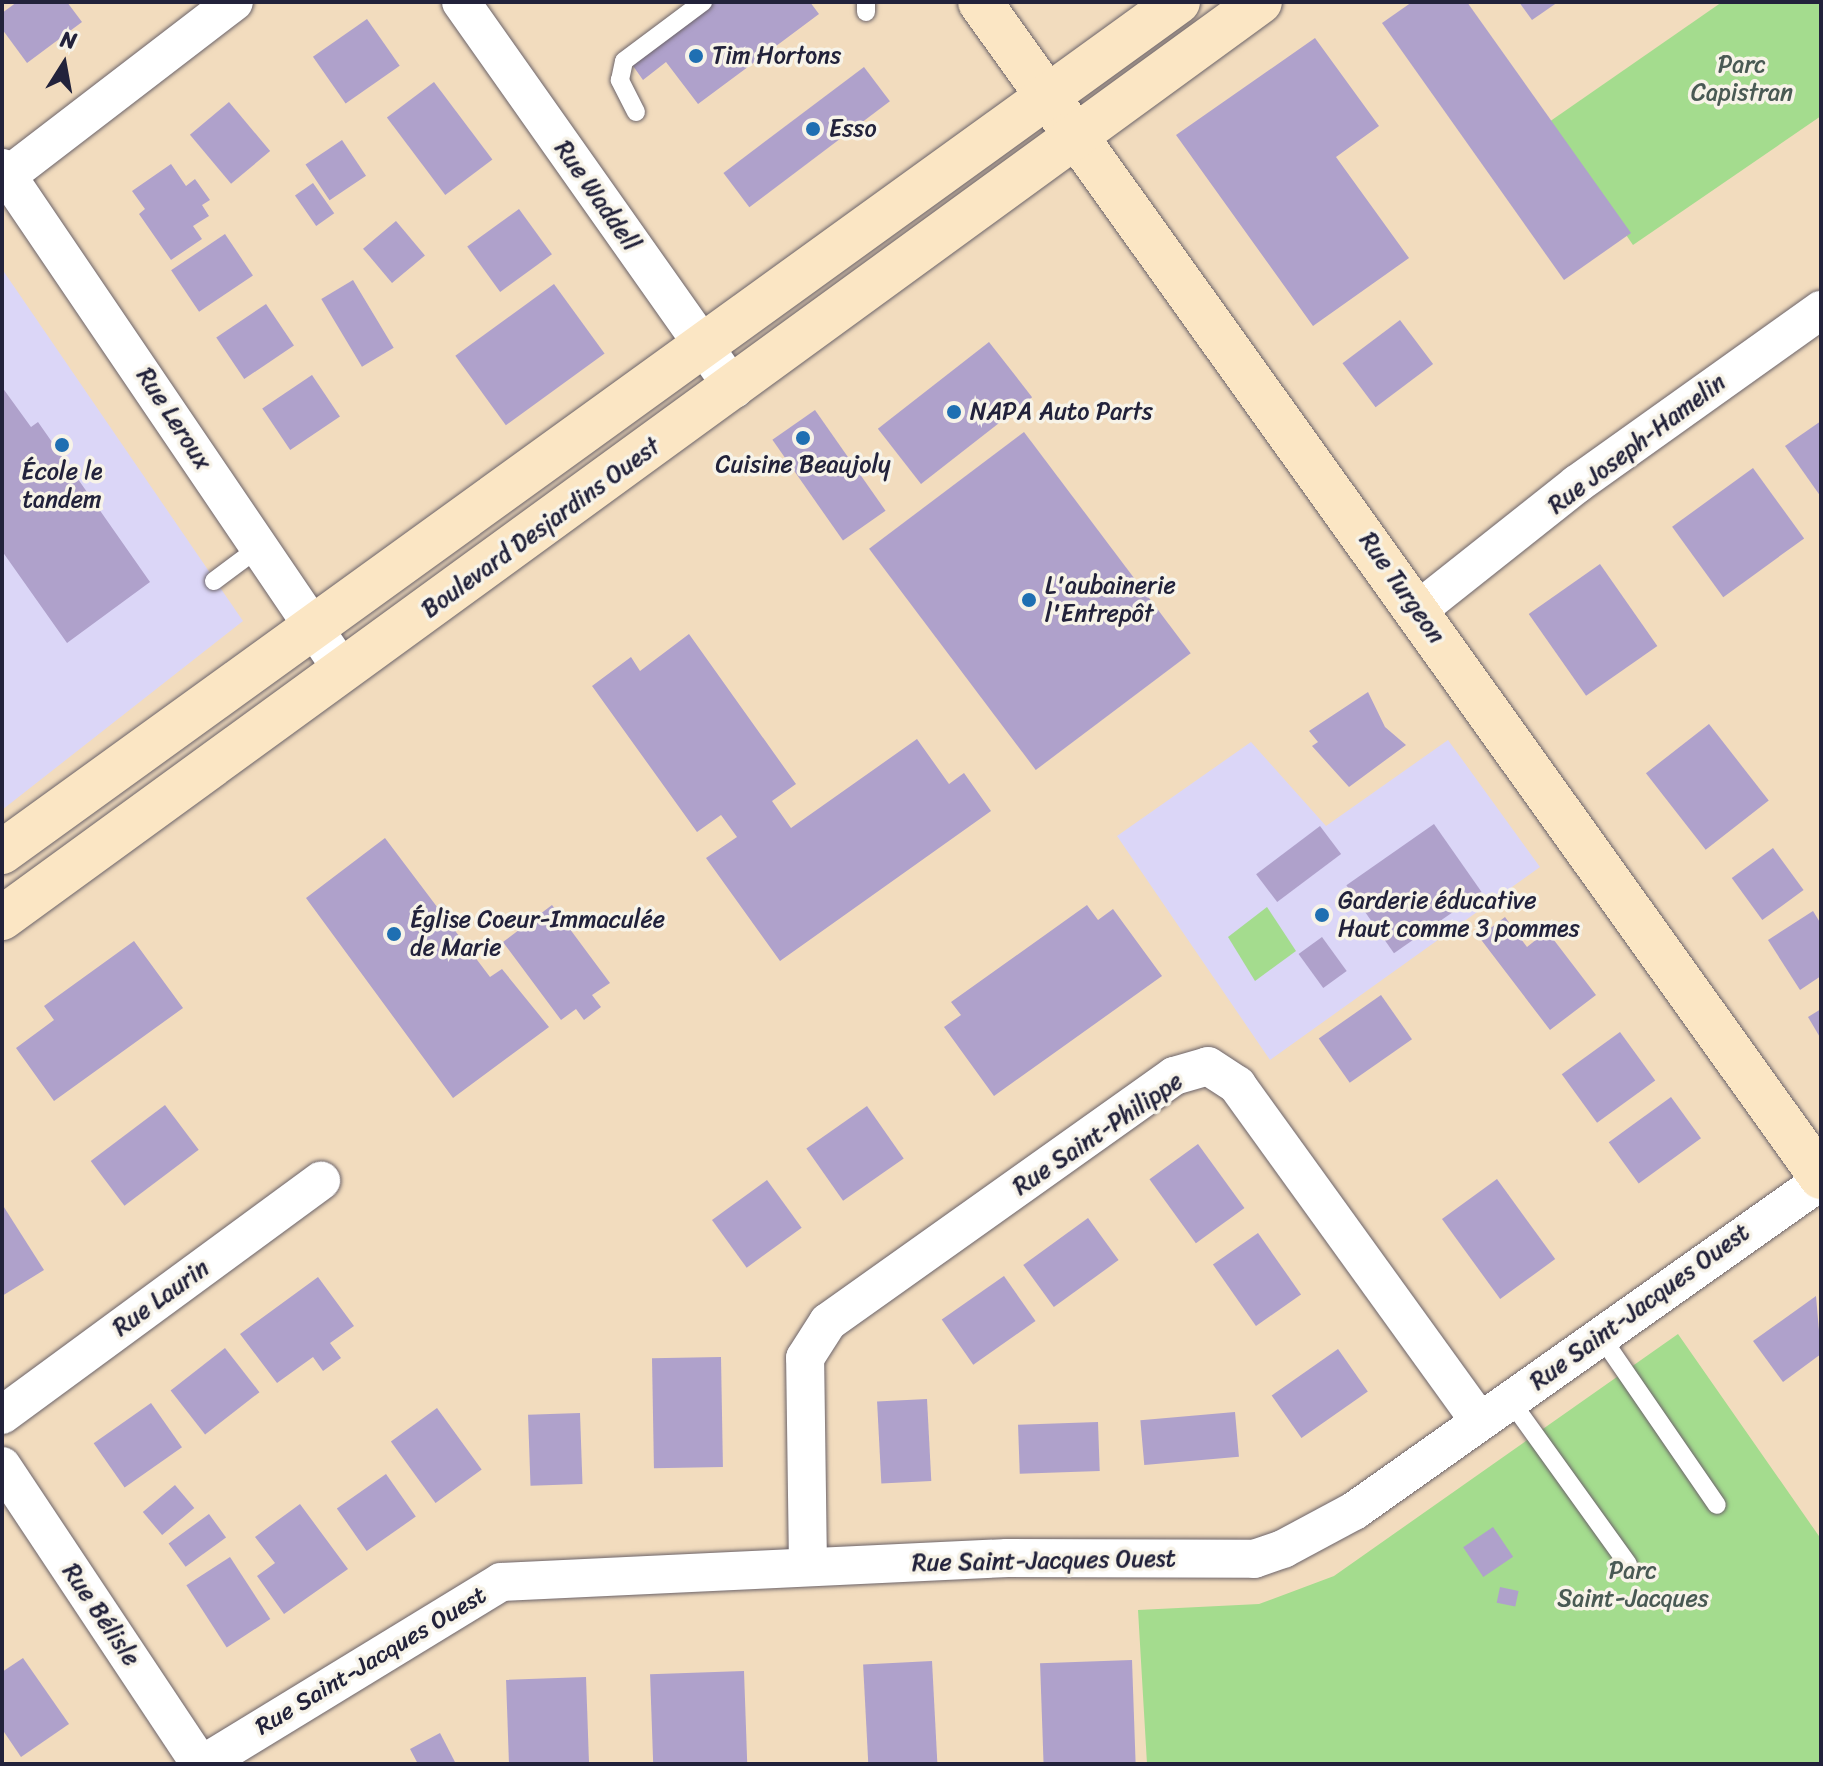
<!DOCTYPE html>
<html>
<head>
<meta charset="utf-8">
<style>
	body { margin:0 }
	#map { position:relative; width:1823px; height:1766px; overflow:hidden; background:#f2dcbe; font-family:Sriracha,sans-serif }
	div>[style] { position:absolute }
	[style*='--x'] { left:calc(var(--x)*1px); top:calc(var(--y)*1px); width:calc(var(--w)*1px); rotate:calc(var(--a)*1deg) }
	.built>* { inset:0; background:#dbd6f7 }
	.green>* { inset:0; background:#a4dc8e }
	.building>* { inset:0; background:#afa1cb; transform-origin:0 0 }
	.roads { filter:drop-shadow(0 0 2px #6b6369) drop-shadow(0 0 2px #6b6369) }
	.lane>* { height:18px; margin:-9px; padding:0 9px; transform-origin:9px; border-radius:9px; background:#fff }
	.street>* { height:38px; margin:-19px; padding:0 19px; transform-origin:19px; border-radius:19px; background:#fff }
	.secondary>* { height:44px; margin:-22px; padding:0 22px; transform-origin:22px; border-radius:22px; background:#fbe6c4 }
	.dots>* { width:22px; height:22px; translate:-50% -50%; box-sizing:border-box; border:4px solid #f7f3e8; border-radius:50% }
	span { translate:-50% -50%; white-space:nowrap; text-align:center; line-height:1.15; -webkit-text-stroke:7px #f7f3e8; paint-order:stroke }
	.poi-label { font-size:24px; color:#22223b }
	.left { translate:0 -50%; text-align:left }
	.park-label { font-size:24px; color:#495a54 }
	.street-label { font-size:24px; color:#22223b }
	.frame { position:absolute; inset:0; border:4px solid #22223b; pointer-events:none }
	.north { position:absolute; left:24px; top:24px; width:80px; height:80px; -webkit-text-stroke:6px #f7f3e8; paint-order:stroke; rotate:11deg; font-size:22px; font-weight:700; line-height:32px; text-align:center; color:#22223b }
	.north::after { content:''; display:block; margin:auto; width:28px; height:36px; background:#22223b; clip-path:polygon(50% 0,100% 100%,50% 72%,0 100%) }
</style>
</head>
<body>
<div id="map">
	<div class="built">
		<div style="clip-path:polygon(2px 269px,243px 621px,2px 810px)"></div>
		<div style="clip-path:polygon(1448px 740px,1540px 867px,1270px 1060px,1117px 836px,1251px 742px,1326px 826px)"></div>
	</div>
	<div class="green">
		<div style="clip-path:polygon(1722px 2px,1821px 2px,1821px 116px,1633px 245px,1549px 122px)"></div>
		<div style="clip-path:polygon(1267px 907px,1296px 951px,1255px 981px,1228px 937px)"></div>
		<div style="clip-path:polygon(1678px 1334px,1821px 1539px,1821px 1764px,1147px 1764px,1138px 1610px,1259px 1604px,1334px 1576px)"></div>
	</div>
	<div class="building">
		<div style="clip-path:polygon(17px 2px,67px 2px,82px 22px,27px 63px,2px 29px,2px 13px)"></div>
		<div style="clip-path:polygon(712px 2px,810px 2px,819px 14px,698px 104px,666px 62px,643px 80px,631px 63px)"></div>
		<div style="clip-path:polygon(1412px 2px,1467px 2px,1631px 233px,1564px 280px,1382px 23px)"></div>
		<div style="clip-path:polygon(1519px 2px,1558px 2px,1532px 20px)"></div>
		<div style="left:367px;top:19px;width:57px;height:66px;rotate:55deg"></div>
		<div style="clip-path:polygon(1315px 38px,1379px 126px,1336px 157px,1409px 258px,1313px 326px,1176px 135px)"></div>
		<div style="left:864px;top:67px;width:43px;height:176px;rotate:53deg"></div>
		<div style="left:434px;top:82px;width:97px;height:59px;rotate:53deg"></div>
		<div style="left:229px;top:102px;width:64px;height:51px;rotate:50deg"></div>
		<div style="left:342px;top:140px;width:43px;height:44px;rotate:56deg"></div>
		<div style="clip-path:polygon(171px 164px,186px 186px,195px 179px,210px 200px,202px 205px,209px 216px,193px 226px,202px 239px,171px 260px,139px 214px,145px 209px,132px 191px)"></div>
		<div style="left:313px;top:183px;width:37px;height:22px;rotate:55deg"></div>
		<div style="left:519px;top:209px;width:56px;height:64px;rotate:54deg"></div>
		<div style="left:396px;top:221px;width:45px;height:43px;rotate:50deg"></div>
		<div style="left:225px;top:234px;width:50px;height:65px;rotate:56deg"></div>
		<div style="left:353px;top:280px;width:79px;height:37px;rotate:59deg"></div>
		<div style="left:554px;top:284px;width:86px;height:122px;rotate:54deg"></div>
		<div style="left:266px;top:304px;width:50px;height:60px;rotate:56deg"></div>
		<div style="left:1400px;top:320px;width:55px;height:72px;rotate:53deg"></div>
		<div style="left:989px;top:342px;width:70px;height:141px;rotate:52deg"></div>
		<div style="left:312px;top:375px;width:50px;height:60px;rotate:56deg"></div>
		<div style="clip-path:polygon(2px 387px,31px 427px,38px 422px,150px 582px,67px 643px,2px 551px)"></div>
		<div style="left:815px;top:410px;width:123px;height:52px;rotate:55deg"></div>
		<div style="clip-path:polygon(1821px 421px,1821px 497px,1785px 446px)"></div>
		<div style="left:1024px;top:432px;width:277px;height:194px;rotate:53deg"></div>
		<div style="left:1753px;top:468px;width:87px;height:100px;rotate:54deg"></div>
		<div style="left:1600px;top:564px;width:100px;height:87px;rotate:55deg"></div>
		<div style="clip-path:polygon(689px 634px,796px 784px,772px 801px,791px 828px,917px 739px,949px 784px,964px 773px,991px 811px,780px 961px,706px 858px,737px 837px,721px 815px,697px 832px,592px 686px,631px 657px,640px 671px)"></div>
		<div style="clip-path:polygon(1368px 692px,1385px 727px,1406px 745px,1349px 787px,1312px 746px,1318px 742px,1309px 731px)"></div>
		<div style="left:1709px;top:724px;width:97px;height:80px;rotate:52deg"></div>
		<div style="left:1434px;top:824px;width:83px;height:107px;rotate:55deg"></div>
		<div style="left:1320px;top:826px;width:35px;height:80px;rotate:53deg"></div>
		<div style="clip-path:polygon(385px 838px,490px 977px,502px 969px,549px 1027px,453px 1098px,306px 898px)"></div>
		<div style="left:1773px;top:848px;width:52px;height:51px;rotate:54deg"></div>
		<div style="clip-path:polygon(552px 905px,610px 983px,592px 995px,601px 1007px,584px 1020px,576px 1009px,561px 1020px,503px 942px)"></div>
		<div style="clip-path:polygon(1087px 905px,1098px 920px,1113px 909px,1162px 976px,994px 1096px,944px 1027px,961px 1015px,951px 1002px)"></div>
		<div style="clip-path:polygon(1813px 911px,1821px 924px,1821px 976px,1800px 990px,1768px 940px)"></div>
		<div style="clip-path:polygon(1505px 917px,1527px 947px,1547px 931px,1596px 995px,1550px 1030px,1479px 937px)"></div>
		<div style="left:1322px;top:937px;width:42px;height:29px;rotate:54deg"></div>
		<div style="clip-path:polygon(134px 941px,183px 1008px,54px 1101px,16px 1048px,54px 1020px,44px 1006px)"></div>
		<div style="left:1381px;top:995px;width:54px;height:76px;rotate:55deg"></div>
		<div style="clip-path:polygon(1821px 1009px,1821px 1039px,1808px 1017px)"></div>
		<div style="left:1620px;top:1032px;width:60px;height:72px;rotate:54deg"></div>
		<div style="left:1671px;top:1097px;width:51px;height:77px;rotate:54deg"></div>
		<div style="left:165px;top:1105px;width:56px;height:93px;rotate:53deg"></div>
		<div style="left:867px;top:1106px;width:64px;height:74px;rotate:55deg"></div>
		<div style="left:1198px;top:1144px;width:79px;height:60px;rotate:54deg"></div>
		<div style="left:1497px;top:1179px;width:99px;height:68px;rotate:54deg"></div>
		<div style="left:767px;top:1180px;width:59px;height:68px;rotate:54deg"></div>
		<div style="clip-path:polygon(2px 1204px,44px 1270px,2px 1296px)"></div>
		<div style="left:1088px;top:1218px;width:52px;height:80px;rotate:54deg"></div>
		<div style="left:1258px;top:1233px;width:75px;height:55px;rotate:55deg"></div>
		<div style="left:1004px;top:1276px;width:55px;height:76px;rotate:55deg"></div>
		<div style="clip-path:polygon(318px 1277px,354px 1326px,330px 1343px,341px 1358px,323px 1371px,313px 1357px,277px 1383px,240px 1334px)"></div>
		<div style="clip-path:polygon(1816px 1296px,1821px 1354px,1783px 1382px,1753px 1341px)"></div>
		<div style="left:225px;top:1348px;width:56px;height:69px;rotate:52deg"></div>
		<div style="left:1338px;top:1349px;width:52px;height:81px;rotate:55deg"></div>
		<div style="left:721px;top:1357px;width:110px;height:69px;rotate:89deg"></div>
		<div style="left:927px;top:1399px;width:82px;height:50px;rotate:87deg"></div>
		<div style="left:151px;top:1403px;width:54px;height:70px;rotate:55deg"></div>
		<div style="left:437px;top:1408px;width:76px;height:57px;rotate:54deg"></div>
		<div style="left:1235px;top:1412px;width:45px;height:95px;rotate:85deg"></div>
		<div style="left:580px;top:1413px;width:71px;height:52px;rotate:88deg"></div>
		<div style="left:1098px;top:1422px;width:49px;height:80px;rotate:88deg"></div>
		<div style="left:386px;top:1474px;width:52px;height:60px;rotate:55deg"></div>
		<div style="left:175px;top:1485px;width:30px;height:42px;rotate:50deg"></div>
		<div style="clip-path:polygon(300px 1504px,348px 1569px,284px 1614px,257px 1576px,275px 1563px,255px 1537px)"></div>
		<div style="left:209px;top:1514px;width:29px;height:50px;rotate:54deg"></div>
		<div style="left:1493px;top:1527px;width:36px;height:36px;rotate:56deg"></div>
		<div style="left:230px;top:1557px;width:74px;height:52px;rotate:57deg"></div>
		<div style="left:1500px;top:1587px;width:19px;height:16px;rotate:12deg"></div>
		<div style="clip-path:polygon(23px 1658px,69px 1724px,21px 1757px,2px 1729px,2px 1672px)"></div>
		<div style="left:1132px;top:1660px;width:104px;height:92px;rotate:88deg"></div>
		<div style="left:932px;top:1661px;width:103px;height:69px;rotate:87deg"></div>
		<div style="left:744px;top:1671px;width:93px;height:94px;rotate:88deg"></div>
		<div style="left:586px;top:1677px;width:87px;height:80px;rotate:88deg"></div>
		<div style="clip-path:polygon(440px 1733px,456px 1764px,418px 1764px,410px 1749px)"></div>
	</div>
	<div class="roads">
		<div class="lane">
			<div style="--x:866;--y:2;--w:10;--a:90"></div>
			<div style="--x:636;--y:112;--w:36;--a:-117"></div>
			<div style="--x:620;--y:80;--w:19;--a:-78"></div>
			<div style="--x:624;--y:61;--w:99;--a:-36.8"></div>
			<div style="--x:214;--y:581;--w:54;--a:-36.7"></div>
			<div style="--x:1600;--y:1335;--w:206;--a:55.5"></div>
			<div style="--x:1510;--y:1400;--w:202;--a:54.3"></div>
		</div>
		<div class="street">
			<div style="--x:461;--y:2;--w:474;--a:54.8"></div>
			<div style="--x:2;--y:168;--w:608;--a:55.87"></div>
			<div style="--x:7;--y:176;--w:286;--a:-37.5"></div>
			<div style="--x:1418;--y:610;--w:203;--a:-38.4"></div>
			<div style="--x:1577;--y:484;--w:300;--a:-35.5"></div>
			<div style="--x:2;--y:1415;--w:396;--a:-36.3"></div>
			<div style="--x:2;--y:1466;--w:358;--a:56.4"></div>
			<div style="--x:808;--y:1566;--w:208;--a:-90.8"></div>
			<div style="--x:805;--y:1358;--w:43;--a:-57.4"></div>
			<div style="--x:828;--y:1322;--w:425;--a:-35.4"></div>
			<div style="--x:1174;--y:1076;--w:35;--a:-16"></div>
			<div style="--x:1208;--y:1066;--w:35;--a:33"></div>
			<div style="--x:1237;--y:1085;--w:414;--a:54.2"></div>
			<div style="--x:203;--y:1764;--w:349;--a:-31.4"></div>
			<div style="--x:501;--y:1582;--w:507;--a:-2.72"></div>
			<div style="--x:1007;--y:1558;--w:247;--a:0.2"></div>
			<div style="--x:1254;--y:1559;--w:31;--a:-19"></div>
			<div style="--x:1283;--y:1549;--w:81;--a:-28.2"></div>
			<div style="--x:1354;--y:1511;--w:572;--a:-35.25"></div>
		</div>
		<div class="secondary">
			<div style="--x:980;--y:2;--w:1445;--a:54.41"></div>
			<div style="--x:2;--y:852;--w:1451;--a:-35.86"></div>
			<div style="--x:2;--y:918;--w:1556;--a:-36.06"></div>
		</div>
	</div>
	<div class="dots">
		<div style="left:696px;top:56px;background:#1f6fb2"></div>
		<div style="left:813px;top:129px;background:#1f6fb2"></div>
		<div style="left:954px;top:412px;background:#1f6fb2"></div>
		<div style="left:803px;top:438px;background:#1f6fb2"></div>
		<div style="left:62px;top:445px;background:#1f6fb2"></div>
		<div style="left:1029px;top:600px;background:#1f6fb2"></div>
		<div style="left:1322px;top:915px;background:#1f6fb2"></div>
		<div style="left:394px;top:934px;background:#1f6fb2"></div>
	</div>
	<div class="poi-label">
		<span class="left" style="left:712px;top:56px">Tim Hortons</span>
		<span class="left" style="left:829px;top:129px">Esso</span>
		<span class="left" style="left:970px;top:412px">NAPA Auto Parts</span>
		<span style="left:803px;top:465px">Cuisine Beaujoly</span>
		<span style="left:62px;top:486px">École le<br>tandem</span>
		<span class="left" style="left:1045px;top:600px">L'aubainerie<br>l'Entrepôt</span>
		<span class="left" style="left:1338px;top:915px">Garderie éducative<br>Haut comme 3 pommes</span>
		<span class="left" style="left:410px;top:934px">Église Coeur-Immaculée<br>de Marie</span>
	</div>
	<div class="park-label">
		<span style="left:1742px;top:79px">Parc<br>Capistran</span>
		<span style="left:1633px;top:1585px">Parc<br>Saint-Jacques</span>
	</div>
	<div class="street-label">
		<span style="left:597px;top:196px;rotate:55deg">Rue Waddell</span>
		<span style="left:174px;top:419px;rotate:57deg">Rue Leroux</span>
		<span style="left:1637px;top:444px;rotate:-37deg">Rue Joseph-Hamelin</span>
		<span style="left:541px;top:528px;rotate:-36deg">Boulevard Desjardins Ouest</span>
		<span style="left:1402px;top:588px;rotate:55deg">Rue Turgeon</span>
		<span style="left:1098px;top:1134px;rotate:-34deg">Rue Saint-Philippe</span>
		<span style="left:161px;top:1298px;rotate:-36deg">Rue Laurin</span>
		<span style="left:1640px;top:1307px;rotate:-36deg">Rue Saint-Jacques Ouest</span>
		<span style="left:1044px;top:1561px;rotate:-1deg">Rue Saint-Jacques Ouest</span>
		<span style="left:101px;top:1615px;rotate:56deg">Rue Bélisle</span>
		<span style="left:371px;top:1661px;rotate:-31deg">Rue Saint-Jacques Ouest</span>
	</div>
	<div class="frame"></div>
	<div class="north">N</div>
</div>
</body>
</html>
